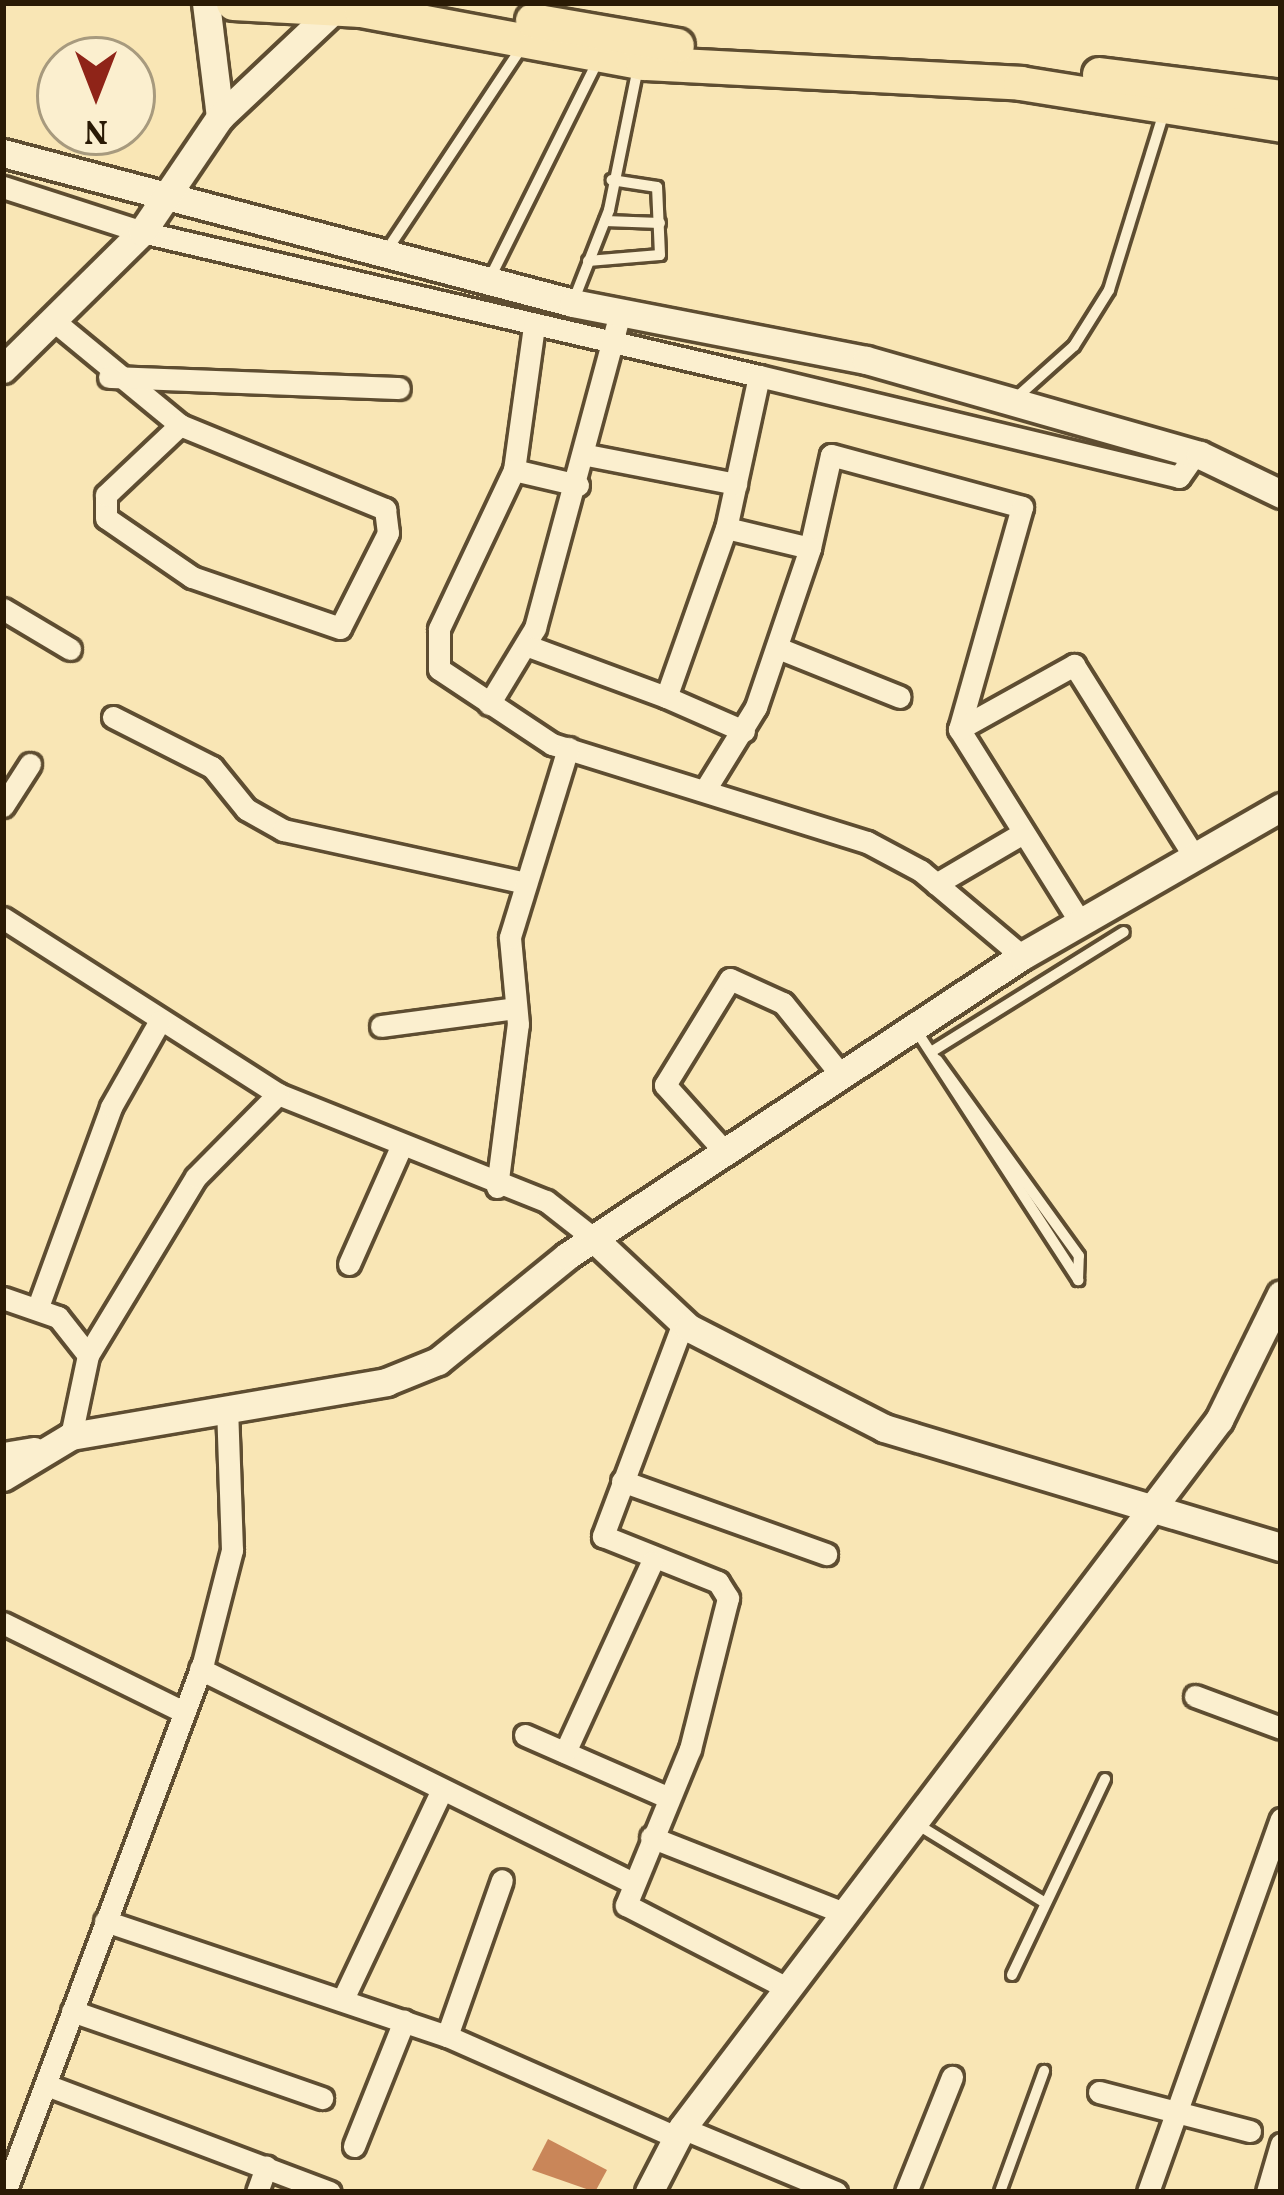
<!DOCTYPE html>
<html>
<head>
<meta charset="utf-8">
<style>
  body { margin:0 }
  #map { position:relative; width:1284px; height:2195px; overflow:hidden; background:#f9e6b5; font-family:Vollkorn,serif }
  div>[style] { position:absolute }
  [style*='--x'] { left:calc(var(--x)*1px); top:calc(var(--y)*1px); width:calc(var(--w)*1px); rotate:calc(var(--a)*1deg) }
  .building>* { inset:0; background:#c98659 }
  .roads { filter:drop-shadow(3px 0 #5e4d31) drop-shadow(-3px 0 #5e4d31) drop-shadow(0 3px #5e4d31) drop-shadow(0 -3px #5e4d31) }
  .service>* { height:10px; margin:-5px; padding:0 5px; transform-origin:5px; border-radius:5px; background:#fbefcf }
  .minor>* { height:21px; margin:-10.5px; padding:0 10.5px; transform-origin:10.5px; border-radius:10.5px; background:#fbefcf }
  .tertiary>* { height:27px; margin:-13.5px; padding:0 13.5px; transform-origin:13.5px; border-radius:13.5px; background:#fbefcf }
  .primary>* { height:33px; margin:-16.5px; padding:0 16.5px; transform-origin:16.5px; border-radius:16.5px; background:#f9e6b5 }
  span { translate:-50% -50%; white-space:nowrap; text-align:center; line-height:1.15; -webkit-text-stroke:10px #fbefcf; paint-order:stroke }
  .frame { position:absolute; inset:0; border:6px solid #2a1a05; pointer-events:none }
  .north { position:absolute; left:36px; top:36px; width:120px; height:120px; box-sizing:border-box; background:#fbefcf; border:3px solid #a79a7e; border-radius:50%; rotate:180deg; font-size:33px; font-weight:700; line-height:48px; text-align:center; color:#2a1a05 }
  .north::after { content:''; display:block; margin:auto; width:42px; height:54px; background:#8f2418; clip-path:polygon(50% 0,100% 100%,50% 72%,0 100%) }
</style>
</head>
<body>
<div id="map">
  <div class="building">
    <i style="clip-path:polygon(548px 2139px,607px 2170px,595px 2192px,532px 2170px)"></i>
  </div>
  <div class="roads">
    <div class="service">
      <i style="--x:605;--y:221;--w:55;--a:2.1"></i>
      <i style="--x:385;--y:253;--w:251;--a:-56.4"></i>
      <i style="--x:588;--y:261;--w:72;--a:-4.8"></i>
      <i style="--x:660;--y:255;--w:68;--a:-92.5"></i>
      <i style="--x:657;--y:187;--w:46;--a:-171.2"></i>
      <i style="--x:489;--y:280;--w:246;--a:-63.6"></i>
      <i style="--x:573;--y:302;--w:99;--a:-68.6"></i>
      <i style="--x:609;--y:210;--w:146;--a:-78.5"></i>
      <i style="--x:1017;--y:397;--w:76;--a:-41.8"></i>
      <i style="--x:1074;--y:346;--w:66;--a:-58"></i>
      <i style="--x:1109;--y:290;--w:186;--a:-72.8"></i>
      <i style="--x:914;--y:1027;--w:302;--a:57"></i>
      <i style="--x:1078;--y:1280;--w:24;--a:-88"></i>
      <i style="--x:1079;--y:1256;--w:242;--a:-125.9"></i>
      <i style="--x:931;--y:1052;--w:227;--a:-31.9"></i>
      <i style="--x:915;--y:1823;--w:151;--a:31.5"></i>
      <i style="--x:1012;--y:1975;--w:217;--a:-64.6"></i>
      <i style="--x:1000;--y:2192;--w:129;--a:-70"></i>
    </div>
    <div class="minor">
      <i style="--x:3;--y:187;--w:146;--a:17.9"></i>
      <i style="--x:142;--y:232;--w:634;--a:13.14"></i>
      <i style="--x:759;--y:376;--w:156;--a:102.2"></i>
      <i style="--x:726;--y:528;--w:179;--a:109.5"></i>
      <i style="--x:666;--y:697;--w:147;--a:-159.7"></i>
      <i style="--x:54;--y:321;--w:163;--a:39.5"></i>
      <i style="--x:180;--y:425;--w:222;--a:22.3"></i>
      <i style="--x:385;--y:509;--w:24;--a:83"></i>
      <i style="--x:388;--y:533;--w:106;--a:116.8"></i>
      <i style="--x:340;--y:628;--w:157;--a:-161"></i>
      <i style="--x:192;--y:577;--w:104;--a:-145.5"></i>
      <i style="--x:106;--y:518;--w:23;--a:-90"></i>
      <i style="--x:106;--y:495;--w:102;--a:-43.4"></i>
      <i style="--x:759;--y:376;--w:432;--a:13.5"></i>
      <i style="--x:1179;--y:477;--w:29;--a:-55"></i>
      <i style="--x:109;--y:377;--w:290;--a:2.2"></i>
      <i style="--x:587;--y:455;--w:152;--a:11"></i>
      <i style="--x:514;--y:470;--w:146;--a:-82.1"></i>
      <i style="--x:578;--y:485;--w:66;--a:-166.8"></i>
      <i style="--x:514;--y:470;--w:176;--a:115.3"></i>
      <i style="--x:439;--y:629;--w:40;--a:90"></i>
      <i style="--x:439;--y:669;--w:136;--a:33.6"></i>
      <i style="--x:552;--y:744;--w:330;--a:17.3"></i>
      <i style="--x:867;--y:842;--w:61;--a:28.2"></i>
      <i style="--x:921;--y:871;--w:132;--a:40.1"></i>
      <i style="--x:810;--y:548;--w:95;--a:-77.3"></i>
      <i style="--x:831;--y:455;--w:198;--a:15.2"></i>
      <i style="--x:1022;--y:507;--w:231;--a:105.8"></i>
      <i style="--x:959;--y:729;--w:228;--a:57.9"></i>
      <i style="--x:3;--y:609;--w:78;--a:30.8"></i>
      <i style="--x:778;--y:648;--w:131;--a:21.9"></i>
      <i style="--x:666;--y:697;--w:85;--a:23.6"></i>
      <i style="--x:489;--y:704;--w:89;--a:-58.8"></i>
      <i style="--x:535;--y:628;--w:326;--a:-74.9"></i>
      <i style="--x:113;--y:717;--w:111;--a:26.8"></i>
      <i style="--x:212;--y:767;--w:54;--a:51"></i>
      <i style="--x:246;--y:809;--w:43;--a:29.6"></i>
      <i style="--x:283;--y:830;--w:244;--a:12.3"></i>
      <i style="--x:959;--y:729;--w:132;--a:-29.1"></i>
      <i style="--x:1074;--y:665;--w:226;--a:57.9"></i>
      <i style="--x:708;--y:785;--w:92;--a:-58.4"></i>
      <i style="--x:756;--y:707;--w:168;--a:-71.2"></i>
      <i style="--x:810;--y:548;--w:86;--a:-166.6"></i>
      <i style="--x:3;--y:806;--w:50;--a:-57.3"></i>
      <i style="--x:936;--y:884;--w:101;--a:-30.4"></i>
      <i style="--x:3;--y:918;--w:326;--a:32.6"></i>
      <i style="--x:278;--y:1094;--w:289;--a:21.8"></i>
      <i style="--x:546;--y:1201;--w:60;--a:38.2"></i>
      <i style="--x:381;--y:1026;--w:136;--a:-7.6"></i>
      <i style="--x:725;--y:1152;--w:90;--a:-131.8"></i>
      <i style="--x:665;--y:1085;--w:124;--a:-58.5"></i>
      <i style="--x:730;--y:979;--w:58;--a:24.4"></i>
      <i style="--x:783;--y:1003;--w:92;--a:51.1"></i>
      <i style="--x:497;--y:1187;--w:164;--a:-82.7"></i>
      <i style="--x:518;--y:1024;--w:87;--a:-95.3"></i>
      <i style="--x:510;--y:937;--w:198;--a:-72.9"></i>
      <i style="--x:349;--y:1264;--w:124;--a:-66.1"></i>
      <i style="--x:3;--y:1298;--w:58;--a:19.1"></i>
      <i style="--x:58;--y:1317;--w:48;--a:51.7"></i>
      <i style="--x:39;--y:1304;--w:210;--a:-69.9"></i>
      <i style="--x:111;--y:1107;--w:98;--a:-60.5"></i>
      <i style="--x:683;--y:1323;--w:228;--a:110.6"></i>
      <i style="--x:603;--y:1536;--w:124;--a:21.8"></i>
      <i style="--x:718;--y:1582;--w:19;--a:58"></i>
      <i style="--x:728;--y:1598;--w:156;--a:104.1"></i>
      <i style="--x:690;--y:1749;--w:169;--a:112.3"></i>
      <i style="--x:626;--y:1905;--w:181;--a:27.3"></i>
      <i style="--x:71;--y:1436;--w:83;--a:-78.1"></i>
      <i style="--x:88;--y:1355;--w:208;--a:-58.8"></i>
      <i style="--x:196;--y:1177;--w:117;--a:-45.3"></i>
      <i style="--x:3;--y:1453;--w:32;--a:-9"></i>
      <i style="--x:622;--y:1481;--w:217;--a:19.7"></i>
      <i style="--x:3;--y:1623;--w:202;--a:26.2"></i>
      <i style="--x:200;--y:1669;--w:481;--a:26.3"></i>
      <i style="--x:1195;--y:1696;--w:92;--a:20.4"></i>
      <i style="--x:525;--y:1735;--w:157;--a:23.6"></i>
      <i style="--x:565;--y:1752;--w:209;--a:-65.4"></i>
      <i style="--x:651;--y:1837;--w:207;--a:21.5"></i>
      <i style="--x:105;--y:1921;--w:361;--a:18.6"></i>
      <i style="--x:447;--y:2036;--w:250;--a:23.8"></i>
      <i style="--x:343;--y:1999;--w:229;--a:-64.7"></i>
      <i style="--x:72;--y:2011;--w:265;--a:19.2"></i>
      <i style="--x:447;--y:2036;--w:165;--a:-70.6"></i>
      <i style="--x:49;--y:2086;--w:300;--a:20.7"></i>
      <i style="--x:1099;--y:2092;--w:156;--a:14.5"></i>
      <i style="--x:682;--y:2128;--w:167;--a:22.6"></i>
      <i style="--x:354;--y:2146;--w:135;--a:-68.2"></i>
      <i style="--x:5;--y:2192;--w:565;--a:-69.48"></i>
      <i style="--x:203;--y:1663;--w:117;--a:-75.6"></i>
      <i style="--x:232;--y:1550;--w:143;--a:-92"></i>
      <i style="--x:257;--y:2192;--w:27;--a:-70"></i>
      <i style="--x:906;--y:2192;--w:124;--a:-68.2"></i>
      <i style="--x:1148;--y:2192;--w:396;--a:-70.4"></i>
      <i style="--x:1267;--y:2192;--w:50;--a:-73.7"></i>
    </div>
    <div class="tertiary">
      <i style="--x:206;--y:3;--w:115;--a:83"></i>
      <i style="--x:3;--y:153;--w:589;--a:14.74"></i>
      <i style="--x:573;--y:303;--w:298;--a:11"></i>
      <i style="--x:866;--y:360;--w:347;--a:15.9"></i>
      <i style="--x:1200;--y:455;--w:90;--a:25.7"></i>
      <i style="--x:3;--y:369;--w:195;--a:-44.6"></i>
      <i style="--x:142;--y:232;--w:139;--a:-55.9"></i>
      <i style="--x:220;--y:117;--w:166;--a:-43.3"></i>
      <i style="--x:593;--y:1238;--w:132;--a:43.2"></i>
      <i style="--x:689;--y:1328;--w:219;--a:27.1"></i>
      <i style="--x:884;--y:1428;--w:414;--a:16.7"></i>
      <i style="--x:3;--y:1477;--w:79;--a:-31.1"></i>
      <i style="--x:71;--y:1436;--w:320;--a:-9.7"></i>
      <i style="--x:386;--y:1382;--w:56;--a:-22"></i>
      <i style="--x:438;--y:1361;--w:166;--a:-39.1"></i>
      <i style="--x:567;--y:1256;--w:545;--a:-33.4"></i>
      <i style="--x:1022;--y:956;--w:299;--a:-29.9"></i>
      <i style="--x:649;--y:2192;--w:72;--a:-62.7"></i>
      <i style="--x:682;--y:2128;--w:889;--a:-52.82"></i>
      <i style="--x:1219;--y:1420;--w:140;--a:-63.8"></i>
    </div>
    <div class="primary">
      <i style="--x:233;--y:3;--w:128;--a:3.1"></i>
      <i style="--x:361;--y:10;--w:287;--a:10.6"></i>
      <i style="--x:643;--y:63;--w:378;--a:3"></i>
      <i style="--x:1020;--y:83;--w:264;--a:9.1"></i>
      <i style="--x:532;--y:20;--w:147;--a:9.8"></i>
      <i style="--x:1099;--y:74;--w:183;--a:7.2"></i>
    </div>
  </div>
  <div class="frame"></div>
  <div class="north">N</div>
</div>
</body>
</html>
